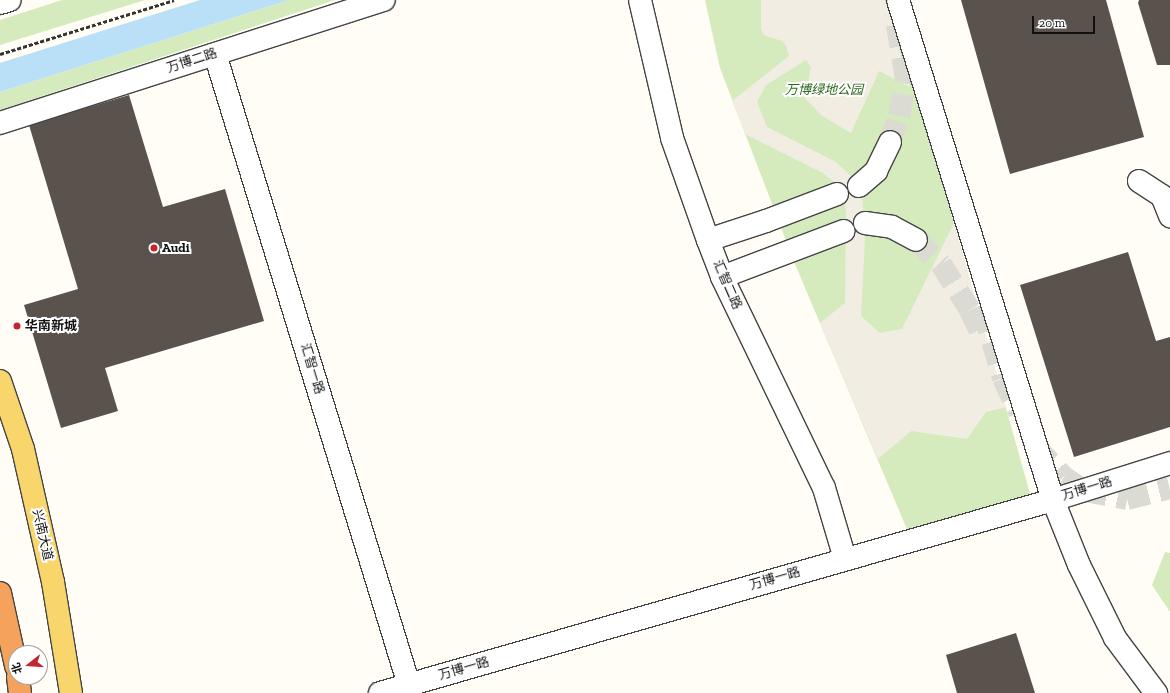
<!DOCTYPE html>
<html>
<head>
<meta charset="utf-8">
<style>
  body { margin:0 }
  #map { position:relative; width:1170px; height:693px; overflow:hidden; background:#fffdf5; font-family:"Zilla Slab","Noto Sans SC",serif }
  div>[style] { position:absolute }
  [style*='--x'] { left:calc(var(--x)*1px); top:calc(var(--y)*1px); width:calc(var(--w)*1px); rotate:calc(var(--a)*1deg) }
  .green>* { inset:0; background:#d5ebbd }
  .plaza>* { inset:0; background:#f1ede2 }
  .water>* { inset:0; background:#b9e0f7 }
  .building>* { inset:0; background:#5a524d }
  .minor-tunnel>* { height:22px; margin-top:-11px; transform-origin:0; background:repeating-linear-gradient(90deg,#dbdad3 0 22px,transparent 0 33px) }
  .path>* { height:2.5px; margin-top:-1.25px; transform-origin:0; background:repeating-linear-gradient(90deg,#333 0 4px,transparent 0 6px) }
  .roads { filter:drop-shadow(1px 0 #444) drop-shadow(-1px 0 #444) drop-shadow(0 1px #444) drop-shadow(0 -1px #444) }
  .minor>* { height:22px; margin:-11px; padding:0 11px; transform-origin:11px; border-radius:11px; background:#fff }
  .major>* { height:22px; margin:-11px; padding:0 11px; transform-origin:11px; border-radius:11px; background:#f9d66b }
  .highway>* { height:22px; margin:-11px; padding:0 11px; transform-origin:11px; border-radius:11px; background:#f5a25d }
  .dots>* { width:11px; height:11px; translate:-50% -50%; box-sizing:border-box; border:2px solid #fff; border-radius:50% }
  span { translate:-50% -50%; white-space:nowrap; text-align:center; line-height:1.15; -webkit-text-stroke:4px #fff; paint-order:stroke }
  .street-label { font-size:13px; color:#111 }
  .park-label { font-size:13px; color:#2f6b1f; font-style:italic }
  .poi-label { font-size:13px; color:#111; font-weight:700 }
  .left { translate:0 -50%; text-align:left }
  .north { position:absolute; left:8px; top:645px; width:40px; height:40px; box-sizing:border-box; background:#fff; border:1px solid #a0a0a0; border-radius:50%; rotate:253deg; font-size:11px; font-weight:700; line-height:16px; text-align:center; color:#111 }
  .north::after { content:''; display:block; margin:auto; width:14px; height:18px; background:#c4262e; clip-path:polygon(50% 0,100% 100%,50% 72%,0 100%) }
  .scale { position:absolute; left:1032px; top:16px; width:63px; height:18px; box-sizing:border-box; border:2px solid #111; border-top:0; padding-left:5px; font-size:12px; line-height:14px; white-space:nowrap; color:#111; -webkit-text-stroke:3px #fff; paint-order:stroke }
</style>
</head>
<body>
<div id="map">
  <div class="green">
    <i style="clip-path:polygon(62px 0,145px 0,0 45px,0 20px)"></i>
    <i style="clip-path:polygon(289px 0,335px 0,0 110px,0 92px)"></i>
    <i style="clip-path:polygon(705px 0,891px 0,1031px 497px,909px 534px,795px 264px,720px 68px)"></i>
    <i style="clip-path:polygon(1165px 552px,1170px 553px,1170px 612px,1152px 585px)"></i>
  </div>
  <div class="plaza">
    <i style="clip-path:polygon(761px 0,885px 0,910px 87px,879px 71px,851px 133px,822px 116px,805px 98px,811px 67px,806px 60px,766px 85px,757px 102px,767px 127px,836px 162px,853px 178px,862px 194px,865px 239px,861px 316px,880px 333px,902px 329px,954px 223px,1006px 407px,986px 412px,967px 439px,911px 431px,878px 459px,820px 323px,845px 303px,846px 212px,844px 200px,834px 182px,823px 173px,745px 134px,732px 101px,789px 56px,786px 46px,782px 41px,764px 35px,761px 29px)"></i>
  </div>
  <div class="water">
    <i style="clip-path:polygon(200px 0,289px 0,0 92px,0 63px)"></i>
  </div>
  <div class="building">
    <i style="clip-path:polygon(961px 0,1106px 0,1144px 137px,1010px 174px)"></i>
    <i style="clip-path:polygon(1139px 0,1170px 0,1170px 65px,1157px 65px,1138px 3px)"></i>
    <i style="clip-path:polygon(129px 95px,163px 207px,225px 189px,264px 321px,105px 368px,118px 411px,61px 428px,24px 305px,78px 289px,29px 125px)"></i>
    <i style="clip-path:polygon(1128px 252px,1156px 341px,1170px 337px,1170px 427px,1074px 457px,1020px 285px)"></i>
    <i style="clip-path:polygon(1016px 633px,1035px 693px,957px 693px,946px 655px)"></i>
  </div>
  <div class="minor-tunnel">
    <i style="--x:890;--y:142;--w:28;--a:-71"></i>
    <i style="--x:899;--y:116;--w:38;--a:-79"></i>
    <i style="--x:906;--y:79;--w:66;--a:-99.6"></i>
    <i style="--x:916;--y:240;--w:35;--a:44"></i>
    <i style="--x:941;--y:264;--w:54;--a:57.8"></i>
    <i style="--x:970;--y:310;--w:26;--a:65"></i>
    <i style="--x:983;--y:310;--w:71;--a:73.6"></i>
    <i style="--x:1003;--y:378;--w:38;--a:65"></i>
    <i style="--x:1035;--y:446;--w:42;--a:46.9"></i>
    <i style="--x:1064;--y:477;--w:25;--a:34"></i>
    <i style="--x:1085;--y:491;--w:43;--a:10.8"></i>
    <i style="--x:1127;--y:499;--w:44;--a:-14.3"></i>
  </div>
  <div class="path">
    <i style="--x:0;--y:54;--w:182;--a:-17.2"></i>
  </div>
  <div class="roads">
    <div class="minor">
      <i style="--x:640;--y:0;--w:142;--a:76.9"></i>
      <i style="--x:672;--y:138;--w:108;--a:70.6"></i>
      <i style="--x:708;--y:240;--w:40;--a:69"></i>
      <i style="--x:722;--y:277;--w:234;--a:64.2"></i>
      <i style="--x:824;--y:488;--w:74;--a:73.5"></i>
      <i style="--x:898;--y:0;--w:523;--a:72.78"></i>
      <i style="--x:1053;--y:500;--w:70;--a:68.2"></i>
      <i style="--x:1079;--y:565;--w:81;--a:63.7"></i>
      <i style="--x:1115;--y:638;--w:69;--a:53.3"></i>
      <i style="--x:0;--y:3;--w:10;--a:-17"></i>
      <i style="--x:215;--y:54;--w:660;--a:72.91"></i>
      <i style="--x:0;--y:123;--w:403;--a:-17.8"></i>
      <i style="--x:1139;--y:181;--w:27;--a:33"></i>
      <i style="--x:1162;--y:196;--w:22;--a:68"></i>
      <i style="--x:859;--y:186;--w:23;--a:-41"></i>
      <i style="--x:876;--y:171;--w:32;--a:-64"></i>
      <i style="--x:865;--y:223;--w:27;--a:8"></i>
      <i style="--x:892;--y:227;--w:27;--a:28"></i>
      <i style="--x:708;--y:240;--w:61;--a:-18.1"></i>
      <i style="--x:766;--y:221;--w:76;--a:-20.8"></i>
      <i style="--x:722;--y:277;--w:130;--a:-20.7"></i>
      <i style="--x:380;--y:693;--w:700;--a:-16"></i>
      <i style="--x:1053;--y:500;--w:123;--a:-17.5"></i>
    </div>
    <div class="major">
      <i style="--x:0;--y:381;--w:72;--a:71.3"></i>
      <i style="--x:23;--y:449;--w:136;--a:77.3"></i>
      <i style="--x:53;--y:582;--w:112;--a:80.8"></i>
    </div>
    <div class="highway">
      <i style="--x:0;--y:593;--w:75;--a:77.6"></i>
      <i style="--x:18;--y:677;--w:16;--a:83"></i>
    </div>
  </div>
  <div class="dots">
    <i style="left:154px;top:248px;background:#c4262e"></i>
    <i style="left:17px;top:326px;background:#c4262e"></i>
  </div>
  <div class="street-label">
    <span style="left:192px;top:61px;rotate:-18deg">万博二路</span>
    <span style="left:727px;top:285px;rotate:66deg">汇智二路</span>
    <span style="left:312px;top:369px;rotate:73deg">汇智一路</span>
    <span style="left:1087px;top:489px;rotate:-17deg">万博一路</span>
    <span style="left:42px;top:535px;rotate:77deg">兴南大道</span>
    <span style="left:775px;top:579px;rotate:-16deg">万博一路</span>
    <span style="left:464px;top:669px;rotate:-16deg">万博一路</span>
  </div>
  <div class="park-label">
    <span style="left:824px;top:90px">万博绿地公园</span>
  </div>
  <div class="poi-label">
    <span class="left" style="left:162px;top:248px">Audi</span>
    <span class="left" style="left:25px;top:326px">华南新城</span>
  </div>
  <div class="north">北</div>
  <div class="scale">20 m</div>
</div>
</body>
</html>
